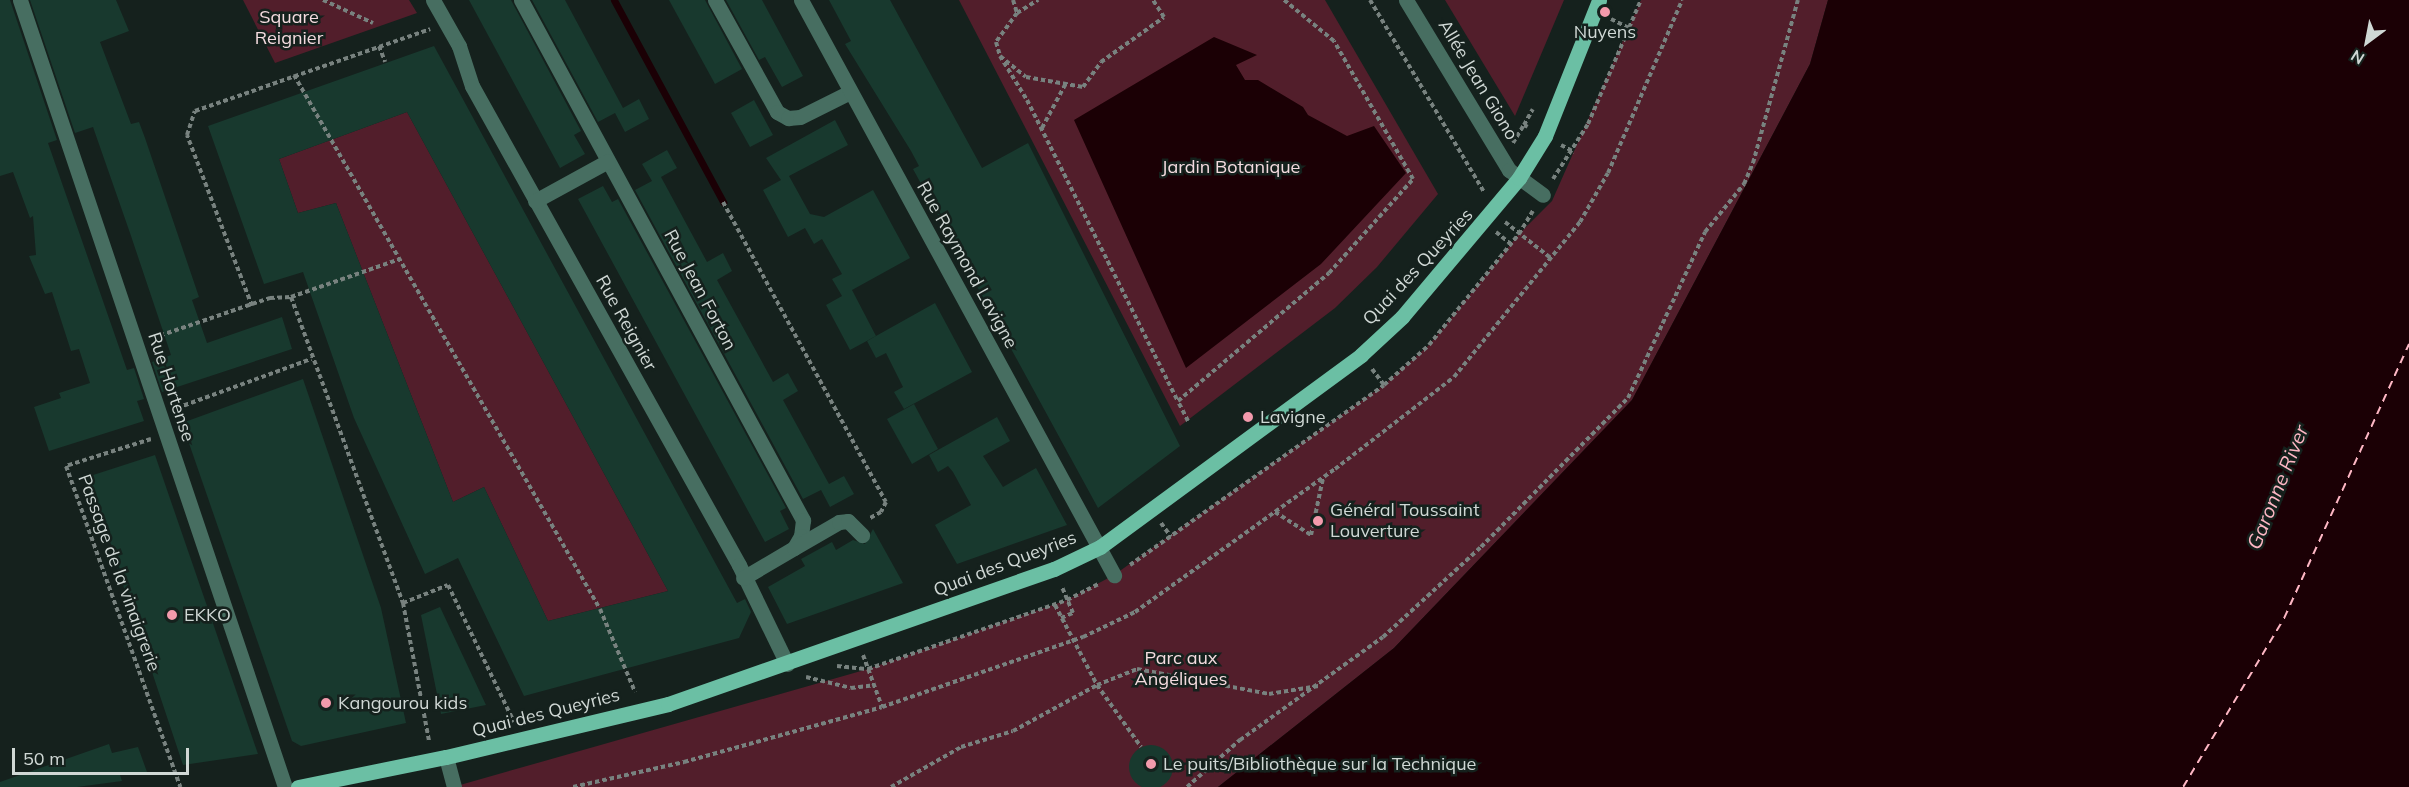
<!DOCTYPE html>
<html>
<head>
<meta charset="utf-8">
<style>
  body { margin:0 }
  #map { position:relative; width:2409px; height:787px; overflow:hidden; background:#15211d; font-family:Mulish,sans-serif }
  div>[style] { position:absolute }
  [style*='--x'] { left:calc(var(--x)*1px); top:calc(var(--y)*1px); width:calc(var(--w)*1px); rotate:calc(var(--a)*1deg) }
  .green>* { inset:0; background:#521e2b }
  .water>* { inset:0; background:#1b0005 }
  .stream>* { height:7px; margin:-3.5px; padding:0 3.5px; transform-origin:3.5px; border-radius:3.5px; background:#1b0005 }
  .ferry>* { height:1.5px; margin-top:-0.75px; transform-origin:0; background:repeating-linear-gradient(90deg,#feb7c4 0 8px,transparent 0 14px) }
  .building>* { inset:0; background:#18392e }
  .round { border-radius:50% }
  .path>* { height:4px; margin-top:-2px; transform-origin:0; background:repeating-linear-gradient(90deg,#78827f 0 4.5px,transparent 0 7.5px) }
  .minor>* { height:15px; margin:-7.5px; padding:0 7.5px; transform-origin:7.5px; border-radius:7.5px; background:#476e61 }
  .major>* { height:15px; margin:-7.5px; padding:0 7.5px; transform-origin:7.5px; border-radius:7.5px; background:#6bbfa4 }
  .dots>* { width:16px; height:16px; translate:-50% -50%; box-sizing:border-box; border:3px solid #15211d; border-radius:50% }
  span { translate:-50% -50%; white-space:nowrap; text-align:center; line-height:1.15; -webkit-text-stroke:5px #15211d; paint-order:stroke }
  .park-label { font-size:18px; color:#f4dbdf }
  .poi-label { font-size:18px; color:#d0d8d5 }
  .left { translate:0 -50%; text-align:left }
  .street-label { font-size:18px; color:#d0d8d5 }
  .water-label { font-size:20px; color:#feb7c4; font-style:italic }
  .north { position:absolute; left:2337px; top:12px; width:60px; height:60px; -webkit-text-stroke:4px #15211d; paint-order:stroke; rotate:212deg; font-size:16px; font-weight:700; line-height:24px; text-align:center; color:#d0d8d5 }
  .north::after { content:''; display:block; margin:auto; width:21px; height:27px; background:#d0d8d5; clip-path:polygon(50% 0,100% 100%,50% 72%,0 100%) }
  .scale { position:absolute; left:12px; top:748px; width:177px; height:27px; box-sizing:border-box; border:3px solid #d0d8d5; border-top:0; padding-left:8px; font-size:18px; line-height:21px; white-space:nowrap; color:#d0d8d5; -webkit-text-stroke:4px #15211d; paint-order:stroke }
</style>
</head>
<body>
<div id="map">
  <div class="green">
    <i style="clip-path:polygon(243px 0,409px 0,417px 13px,275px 63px)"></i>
    <i style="clip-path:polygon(959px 0,1325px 0,1438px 194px,1377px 267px,1335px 308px,1180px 426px)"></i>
    <i style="clip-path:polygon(1445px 0,1564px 0,1515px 116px)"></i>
    <i style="clip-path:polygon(1641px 0,1828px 0,1810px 64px,1632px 400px,1394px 648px,1218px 787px,453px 787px,868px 669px,1067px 600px,1114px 575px,1384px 385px,1429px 345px,1519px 234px,1552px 201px)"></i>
    <i style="clip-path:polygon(407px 112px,668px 591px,548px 621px,484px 487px,453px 502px,336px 203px,298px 213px,279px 159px)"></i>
  </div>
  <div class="water">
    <i style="clip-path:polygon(1828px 0,2409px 0,2409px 787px,1218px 787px,1394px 648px,1632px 400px,1810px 64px)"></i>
    <i style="clip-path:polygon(1214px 37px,1257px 55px,1236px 65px,1245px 80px,1258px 80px,1303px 107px,1308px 115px,1347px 136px,1374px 126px,1406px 173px,1321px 264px,1186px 368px,1074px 120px)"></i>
  </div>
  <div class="stream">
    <i style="--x:614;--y:0;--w:230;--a:61.6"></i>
  </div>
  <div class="ferry">
    <i style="--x:2183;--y:787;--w:197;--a:-59.1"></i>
    <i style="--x:2284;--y:618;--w:301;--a:-65.5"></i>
  </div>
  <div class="building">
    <i style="clip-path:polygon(0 0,10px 0,57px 140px,48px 143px,127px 370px,134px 368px,144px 399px,137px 401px,144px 421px,49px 451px,34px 407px,61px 398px,59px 393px,90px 383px,79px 349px,71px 351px,52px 292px,45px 294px,29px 256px,36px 255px,33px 216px,30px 218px,13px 172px,0 176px)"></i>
    <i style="clip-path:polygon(30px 0,116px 0,129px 31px,100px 42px,131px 124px,139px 122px,145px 138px,199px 297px,192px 300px,207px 343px,282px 317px,292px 349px,162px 392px,152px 362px,171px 355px,130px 233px,93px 127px,75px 133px)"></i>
    <i style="clip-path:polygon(469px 0,511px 0,581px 131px,574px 135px,585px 154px,560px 168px)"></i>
    <i style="clip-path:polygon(532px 0,565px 0,623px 108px,639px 99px,649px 119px,625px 132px,615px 113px,598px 122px)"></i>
    <i style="clip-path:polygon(669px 0,705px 0,742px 69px,715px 84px)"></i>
    <i style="clip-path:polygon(726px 0,762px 0,803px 76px,782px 87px,765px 57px,759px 60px)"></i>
    <i style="clip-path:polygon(829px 0,890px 0,982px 168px,1028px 143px,1180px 446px,1098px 508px,913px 169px,919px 166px,911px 151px,845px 44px,851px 41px)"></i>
    <i style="clip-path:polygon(evenodd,434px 46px,737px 603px,745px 599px,751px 612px,739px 638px,524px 696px,458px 558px,425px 574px,354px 418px,303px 272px,264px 284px,208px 126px,434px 46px,407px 112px,668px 591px,548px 621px,484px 487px,453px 502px,336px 203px,298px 213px,279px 159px,407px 112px)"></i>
    <i style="clip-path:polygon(754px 100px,773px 135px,750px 147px,731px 113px)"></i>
    <i style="clip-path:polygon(835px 120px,848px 145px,789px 176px,810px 214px,824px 217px,873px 190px,910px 258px,852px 290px,876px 336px,850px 350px,826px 305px,842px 296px,832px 279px,842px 274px,822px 239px,814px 244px,805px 228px,788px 237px,763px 190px,781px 180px,766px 158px)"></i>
    <i style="clip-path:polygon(667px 150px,677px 168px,661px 177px,707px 262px,723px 253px,732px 271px,717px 280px,773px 382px,788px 373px,798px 391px,783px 400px,829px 484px,844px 476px,854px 494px,830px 507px,821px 490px,803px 499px,635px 190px,652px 181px,642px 164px)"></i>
    <i style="clip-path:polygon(603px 186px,612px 202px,618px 199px,786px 508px,780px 511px,789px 529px,765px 542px,578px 199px)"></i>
    <i style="clip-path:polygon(935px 303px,972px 372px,904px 409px,894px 392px,903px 387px,886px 353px,876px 358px,867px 341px)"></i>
    <i style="clip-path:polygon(303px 379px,381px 608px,406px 723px,301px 746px,292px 741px,182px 423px)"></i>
    <i style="clip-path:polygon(914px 404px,938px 449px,912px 464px,887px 419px)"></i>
    <i style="clip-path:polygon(997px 417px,1010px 441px,983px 456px,1003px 487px,1036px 468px,1067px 525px,957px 564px,935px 525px,971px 505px,953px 472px,948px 466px,938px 472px,929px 455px)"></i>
    <i style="clip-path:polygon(155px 455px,258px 754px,183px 765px,87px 477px)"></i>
    <i style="clip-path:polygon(873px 529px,903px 583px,787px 624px,768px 587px,805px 566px,801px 559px,832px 542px,836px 550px,853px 540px,865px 544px)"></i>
    <i style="clip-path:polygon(440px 607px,486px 705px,441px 714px,421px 615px)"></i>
    <i style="clip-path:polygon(109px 744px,112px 753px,138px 747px,147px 772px,120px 775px,122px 781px,77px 787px,0 787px,0 782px)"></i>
    <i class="round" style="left:1129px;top:745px;width:44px;height:44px"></i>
  </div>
  <div class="path">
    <i style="--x:323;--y:0;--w:55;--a:24.7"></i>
    <i style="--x:1013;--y:0;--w:14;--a:73"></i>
    <i style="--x:1017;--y:13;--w:25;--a:-32"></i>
    <i style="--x:1370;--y:0;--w:223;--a:59.3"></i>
    <i style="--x:1017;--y:13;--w:36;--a:126"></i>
    <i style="--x:996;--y:42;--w:15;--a:74"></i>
    <i style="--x:1000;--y:56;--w:33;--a:39"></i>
    <i style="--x:1026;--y:77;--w:58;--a:10"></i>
    <i style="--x:1083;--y:87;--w:31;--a:-54"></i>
    <i style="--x:1101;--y:62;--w:77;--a:-35.5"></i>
    <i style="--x:1164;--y:17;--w:20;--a:-123"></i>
    <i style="--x:1611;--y:19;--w:20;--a:27"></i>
    <i style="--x:379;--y:46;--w:17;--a:69"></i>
    <i style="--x:1000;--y:56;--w:52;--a:58.5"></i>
    <i style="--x:1027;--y:100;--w:337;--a:63.4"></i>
    <i style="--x:294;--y:75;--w:615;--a:60.19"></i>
    <i style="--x:600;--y:609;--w:90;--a:67.1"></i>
    <i style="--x:1524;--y:125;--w:18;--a:-61"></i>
    <i style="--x:1042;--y:128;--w:49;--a:-61.9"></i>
    <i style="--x:1513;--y:143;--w:21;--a:-59"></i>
    <i style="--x:1524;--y:125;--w:4;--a:27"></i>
    <i style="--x:1561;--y:145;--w:15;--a:28"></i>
    <i style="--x:1553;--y:179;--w:65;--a:-57.5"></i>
    <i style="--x:1588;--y:124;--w:135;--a:-66.9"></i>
    <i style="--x:723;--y:202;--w:341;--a:61.5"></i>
    <i style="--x:886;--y:502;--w:11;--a:117"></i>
    <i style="--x:881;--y:512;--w:13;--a:151"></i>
    <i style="--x:1505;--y:222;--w:60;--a:38.2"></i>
    <i style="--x:1496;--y:232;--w:19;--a:39"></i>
    <i style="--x:291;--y:297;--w:115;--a:-19.2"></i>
    <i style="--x:252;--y:306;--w:183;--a:-110.8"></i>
    <i style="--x:187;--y:135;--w:25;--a:-72"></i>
    <i style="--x:195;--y:111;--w:249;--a:-19.2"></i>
    <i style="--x:153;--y:338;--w:124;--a:-18.9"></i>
    <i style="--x:270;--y:298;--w:21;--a:-3"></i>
    <i style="--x:291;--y:297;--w:326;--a:69.9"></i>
    <i style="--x:403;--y:603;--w:140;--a:79.3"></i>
    <i style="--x:1372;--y:369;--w:20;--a:53"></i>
    <i style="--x:177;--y:408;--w:143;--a:-20.1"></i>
    <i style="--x:1188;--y:421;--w:22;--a:-117"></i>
    <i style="--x:1178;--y:401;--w:198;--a:-40.3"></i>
    <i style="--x:1329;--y:273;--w:126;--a:-48.2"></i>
    <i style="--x:1413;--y:179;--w:159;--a:-119.8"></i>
    <i style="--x:1334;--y:41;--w:65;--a:-140.6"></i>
    <i style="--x:151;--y:439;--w:89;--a:162.4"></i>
    <i style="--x:66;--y:466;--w:341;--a:70.4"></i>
    <i style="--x:1275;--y:512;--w:43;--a:32.6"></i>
    <i style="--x:1311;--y:535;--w:58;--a:-78.1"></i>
    <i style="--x:1161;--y:523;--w:17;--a:54"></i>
    <i style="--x:1055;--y:545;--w:20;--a:-30"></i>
    <i style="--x:1130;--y:565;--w:311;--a:-35.3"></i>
    <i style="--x:1384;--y:385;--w:60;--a:-41.6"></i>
    <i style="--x:1429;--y:345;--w:143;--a:-51"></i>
    <i style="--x:1519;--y:234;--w:27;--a:-59"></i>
    <i style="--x:403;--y:603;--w:48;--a:-21.8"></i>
    <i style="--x:448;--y:585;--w:152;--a:64.3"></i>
    <i style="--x:1055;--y:605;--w:90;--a:62.3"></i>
    <i style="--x:1097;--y:685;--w:76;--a:54.6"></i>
    <i style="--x:1061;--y:618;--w:13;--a:-23"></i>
    <i style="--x:1073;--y:613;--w:28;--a:-113"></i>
    <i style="--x:863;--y:655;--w:55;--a:69.9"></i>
    <i style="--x:837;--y:666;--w:31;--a:6"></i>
    <i style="--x:868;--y:669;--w:211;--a:-19.1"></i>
    <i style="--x:1067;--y:600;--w:35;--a:-27"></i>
    <i style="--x:806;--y:677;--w:46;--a:13.7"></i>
    <i style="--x:851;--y:688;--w:23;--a:-7"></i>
    <i style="--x:573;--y:787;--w:114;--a:-12.7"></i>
    <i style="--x:684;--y:762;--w:205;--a:-15.5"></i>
    <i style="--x:882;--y:707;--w:213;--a:-19.2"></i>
    <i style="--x:1083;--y:637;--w:58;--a:-25.7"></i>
    <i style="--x:1135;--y:612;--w:246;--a:-35.6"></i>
    <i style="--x:1335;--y:469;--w:150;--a:-37.7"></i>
    <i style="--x:1454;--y:377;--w:200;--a:-50.9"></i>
    <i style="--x:1580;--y:222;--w:56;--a:-60.3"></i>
    <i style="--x:1608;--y:173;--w:188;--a:-66.8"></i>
    <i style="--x:891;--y:787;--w:81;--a:-29.7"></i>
    <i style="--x:961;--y:747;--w:54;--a:-17.1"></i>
    <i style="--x:1013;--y:731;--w:96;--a:-28.7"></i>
    <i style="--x:1097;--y:685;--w:43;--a:-21.8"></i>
    <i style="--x:1137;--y:669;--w:134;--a:10.7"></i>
    <i style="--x:1269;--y:694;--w:50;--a:-9.3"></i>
    <i style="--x:1187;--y:787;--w:71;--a:-41.6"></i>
    <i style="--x:1240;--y:740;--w:176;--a:-35.8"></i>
    <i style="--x:1383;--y:637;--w:133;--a:-42.6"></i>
    <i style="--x:1481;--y:547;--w:209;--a:-45.4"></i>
    <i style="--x:1628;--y:398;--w:183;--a:-65.1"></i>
    <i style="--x:1705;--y:232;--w:62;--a:-50.9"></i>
    <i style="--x:1744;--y:184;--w:23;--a:-67"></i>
    <i style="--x:1753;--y:163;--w:169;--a:-74.6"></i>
  </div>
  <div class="minor">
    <i style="--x:20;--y:0;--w:830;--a:71.39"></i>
    <i style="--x:433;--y:0;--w:53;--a:60.5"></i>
    <i style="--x:459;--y:46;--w:42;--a:72"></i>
    <i style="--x:472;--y:86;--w:548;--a:60.86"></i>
    <i style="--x:739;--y:565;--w:110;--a:64.1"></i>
    <i style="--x:521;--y:0;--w:592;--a:61.53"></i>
    <i style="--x:803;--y:520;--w:16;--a:97"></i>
    <i style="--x:801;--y:536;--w:14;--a:120"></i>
    <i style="--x:794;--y:548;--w:59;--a:149.5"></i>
    <i style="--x:715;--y:0;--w:128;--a:61"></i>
    <i style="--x:777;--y:112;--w:13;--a:29"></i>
    <i style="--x:788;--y:118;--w:12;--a:-5"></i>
    <i style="--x:800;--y:117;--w:56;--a:-26.6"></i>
    <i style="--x:801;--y:0;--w:655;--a:61.44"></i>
    <i style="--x:1406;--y:0;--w:199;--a:58.8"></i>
    <i style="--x:1509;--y:170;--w:42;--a:36.3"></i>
    <i style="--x:535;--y:201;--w:83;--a:-28.7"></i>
    <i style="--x:794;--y:548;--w:52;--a:-30"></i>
    <i style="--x:839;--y:522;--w:9;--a:-6"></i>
    <i style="--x:848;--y:521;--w:20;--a:45"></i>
    <i style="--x:446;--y:757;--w:31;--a:75"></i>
  </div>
  <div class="major">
    <i style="--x:298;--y:787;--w:151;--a:-11.5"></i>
    <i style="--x:446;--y:757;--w:228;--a:-13.4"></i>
    <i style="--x:668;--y:704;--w:409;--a:-19.3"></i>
    <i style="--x:1054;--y:569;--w:51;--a:-25.6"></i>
    <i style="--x:1100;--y:547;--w:324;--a:-36.3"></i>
    <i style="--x:1361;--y:355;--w:56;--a:-42.8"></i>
    <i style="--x:1402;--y:317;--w:182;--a:-49.9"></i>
    <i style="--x:1519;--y:178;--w:49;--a:-58.2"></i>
    <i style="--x:1545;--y:136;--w:146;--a:-68.3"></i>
  </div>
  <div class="dots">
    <i style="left:1605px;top:12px;background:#f39aac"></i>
    <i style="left:1248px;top:417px;background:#f39aac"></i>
    <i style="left:1318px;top:521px;background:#f39aac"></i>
    <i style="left:172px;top:615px;background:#f39aac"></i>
    <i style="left:326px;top:703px;background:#f39aac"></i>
    <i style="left:1151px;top:764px;background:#f39aac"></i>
  </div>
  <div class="park-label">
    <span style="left:289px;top:28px">Square<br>Reignier</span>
    <span style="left:1231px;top:167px">Jardin Botanique</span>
    <span style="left:1181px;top:669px">Parc aux<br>Angéliques</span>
  </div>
  <div class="poi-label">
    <span style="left:1605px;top:32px">Nuyens</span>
    <span class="left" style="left:1260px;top:417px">Lavigne</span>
    <span class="left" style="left:1330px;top:521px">Général Toussaint<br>Louverture</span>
    <span class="left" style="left:184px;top:615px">EKKO</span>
    <span class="left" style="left:338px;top:703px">Kangourou kids</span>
    <span class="left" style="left:1163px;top:764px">Le puits/Bibliothèque sur la Technique</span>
  </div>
  <div class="street-label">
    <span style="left:1478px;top:80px;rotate:59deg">Allée Jean Giono</span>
    <span style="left:967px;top:265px;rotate:61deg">Rue Raymond Lavigne</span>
    <span style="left:1418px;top:267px;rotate:-47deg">Quai des Queyries</span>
    <span style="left:700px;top:290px;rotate:62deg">Rue Jean Forton</span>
    <span style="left:626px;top:323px;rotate:61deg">Rue Reignier</span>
    <span style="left:171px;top:387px;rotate:72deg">Rue Hortense</span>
    <span style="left:1005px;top:564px;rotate:-21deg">Quai des Queyries</span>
    <span style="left:119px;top:573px;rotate:70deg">Passage de la vinaigrerie</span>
    <span style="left:546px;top:713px;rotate:-14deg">Quai des Queyries</span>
  </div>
  <div class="water-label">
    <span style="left:2277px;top:487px;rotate:-68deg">Garonne River</span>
  </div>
  <div class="north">N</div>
  <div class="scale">50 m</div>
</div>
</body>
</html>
